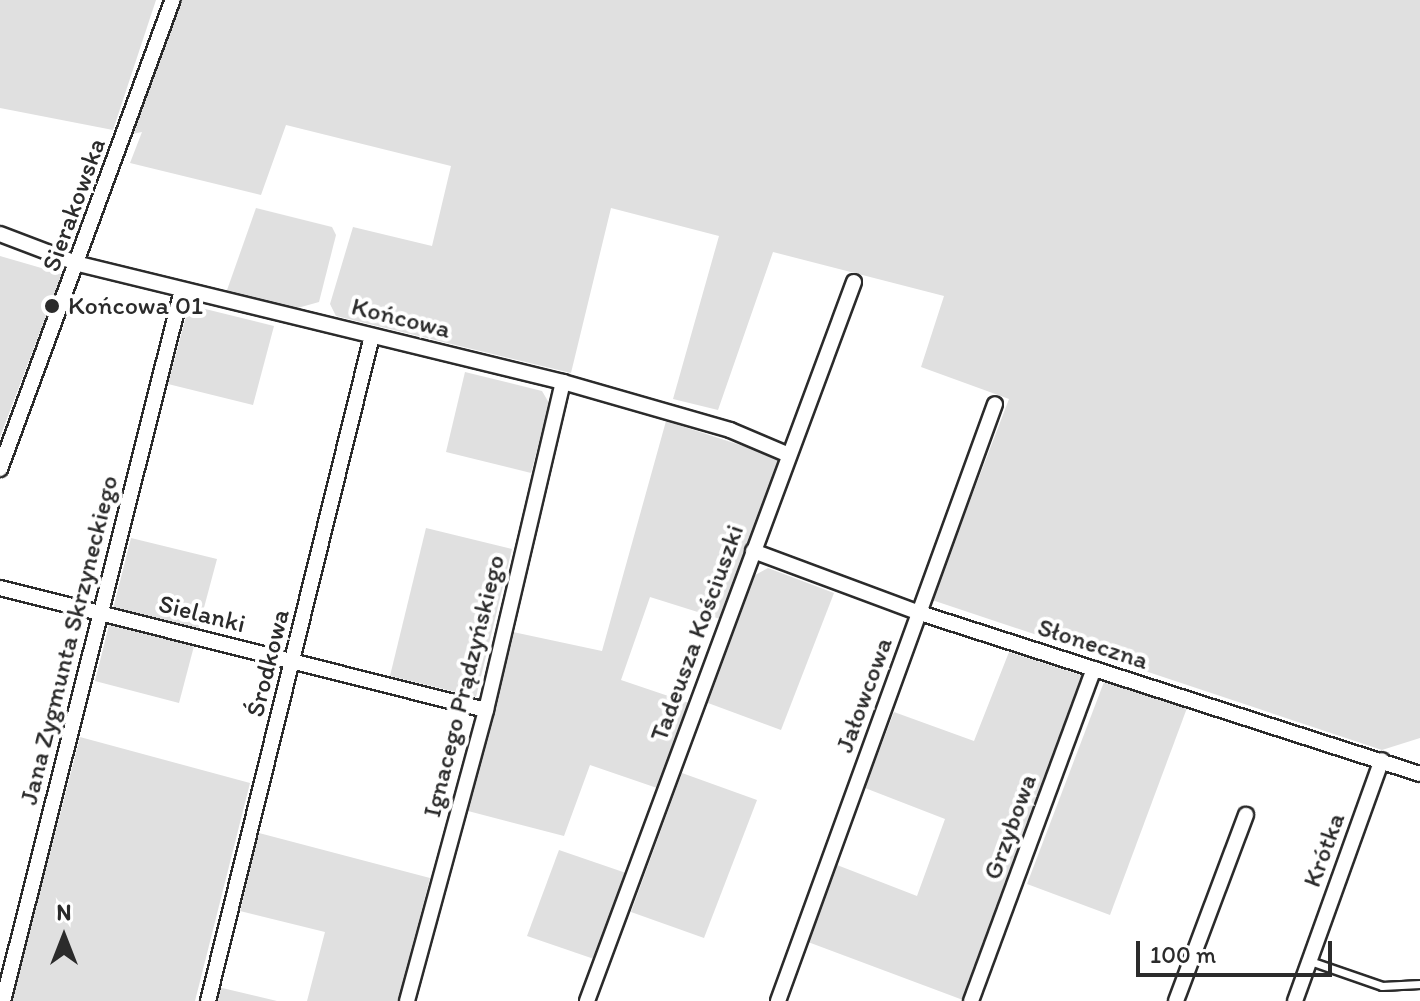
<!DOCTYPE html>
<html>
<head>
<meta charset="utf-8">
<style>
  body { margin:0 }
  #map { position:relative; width:1420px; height:1001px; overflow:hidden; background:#fff; font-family:Itim,sans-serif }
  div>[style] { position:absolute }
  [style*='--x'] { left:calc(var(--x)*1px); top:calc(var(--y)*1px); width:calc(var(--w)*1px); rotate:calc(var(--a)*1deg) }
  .green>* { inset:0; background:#e0e0e0 }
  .roads { filter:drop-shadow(2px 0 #2b2b2b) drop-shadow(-2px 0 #2b2b2b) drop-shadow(0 2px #2b2b2b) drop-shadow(0 -2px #2b2b2b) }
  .lane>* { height:7px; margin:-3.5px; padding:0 3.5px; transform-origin:3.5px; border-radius:3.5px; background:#fff }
  .street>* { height:14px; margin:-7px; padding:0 7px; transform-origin:7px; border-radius:7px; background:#fff }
  .dots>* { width:22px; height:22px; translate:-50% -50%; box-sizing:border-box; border:4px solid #fff; border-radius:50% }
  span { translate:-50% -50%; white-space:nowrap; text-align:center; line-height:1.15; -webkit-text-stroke:8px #fff; paint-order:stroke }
  .street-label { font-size:26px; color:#2b2b2b }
  .poi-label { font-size:26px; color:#2b2b2b }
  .left { translate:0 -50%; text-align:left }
  .north { position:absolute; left:24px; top:897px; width:80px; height:80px; -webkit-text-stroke:6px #fff; paint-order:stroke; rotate:0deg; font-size:22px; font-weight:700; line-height:32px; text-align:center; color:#2b2b2b }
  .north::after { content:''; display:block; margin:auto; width:28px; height:36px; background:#2b2b2b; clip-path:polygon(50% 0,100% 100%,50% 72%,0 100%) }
  .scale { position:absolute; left:1136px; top:941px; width:196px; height:36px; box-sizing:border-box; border:4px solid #2b2b2b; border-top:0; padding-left:10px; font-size:24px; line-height:28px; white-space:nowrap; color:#2b2b2b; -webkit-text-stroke:6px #fff; paint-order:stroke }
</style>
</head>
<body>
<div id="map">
  <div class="green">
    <i style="clip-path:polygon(0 0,156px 0,113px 130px,0 108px)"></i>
    <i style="clip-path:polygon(182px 0,1420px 0,1420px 738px,1382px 750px,932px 600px,1009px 399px,921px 367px,944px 296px,773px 252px,718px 410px,673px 399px,719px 236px,611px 208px,571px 373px,336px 316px,330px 304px,353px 227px,432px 246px,451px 166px,286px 125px,261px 195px,130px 163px,142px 132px,132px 134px)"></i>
    <i style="clip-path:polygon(256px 208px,332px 227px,336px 235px,319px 302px,294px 309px,226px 293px)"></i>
    <i style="clip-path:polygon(0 256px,62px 274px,0 437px)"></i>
    <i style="clip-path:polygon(189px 305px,274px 326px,253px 405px,168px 384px)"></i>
    <i style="clip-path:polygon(465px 372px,542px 391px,549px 403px,531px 473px,446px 452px)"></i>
    <i style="clip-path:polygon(666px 421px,780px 458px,720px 619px,650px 597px,621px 680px,689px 703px,657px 788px,590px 765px,564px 836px,468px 811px,513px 632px,602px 651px)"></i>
    <i style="clip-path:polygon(426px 528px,512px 549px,476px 697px,390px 676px)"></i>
    <i style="clip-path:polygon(131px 538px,217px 559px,198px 630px,113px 609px)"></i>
    <i style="clip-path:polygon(768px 568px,834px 593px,781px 730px,708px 703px,755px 575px)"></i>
    <i style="clip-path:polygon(109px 625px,194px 646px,179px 703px,95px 681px)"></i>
    <i style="clip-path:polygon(1009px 652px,1084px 676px,963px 1000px,808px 942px,837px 865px,917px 896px,945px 819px,865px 788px,894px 712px,974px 741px)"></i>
    <i style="clip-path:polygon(1104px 682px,1187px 708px,1110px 915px,1027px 884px)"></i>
    <i style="clip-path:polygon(80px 737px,250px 783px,195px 1001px,12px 1001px)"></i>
    <i style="clip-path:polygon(682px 773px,757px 800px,704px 938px,631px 912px)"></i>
    <i style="clip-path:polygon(259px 833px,430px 878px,398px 1001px,307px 1001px,325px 932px,240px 911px)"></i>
    <i style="clip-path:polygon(559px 850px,626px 873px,594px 959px,527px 936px)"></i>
    <i style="clip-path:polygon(218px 987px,277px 1001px,215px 1001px)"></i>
  </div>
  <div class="roads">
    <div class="lane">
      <i style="--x:1310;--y:961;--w:76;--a:19.1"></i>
      <i style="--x:1382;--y:986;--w:38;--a:-3"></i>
    </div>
    <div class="street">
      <i style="--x:0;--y:234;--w:85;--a:20.8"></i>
      <i style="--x:79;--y:264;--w:498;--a:13.7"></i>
      <i style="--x:563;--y:382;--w:174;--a:16"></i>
      <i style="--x:730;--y:430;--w:64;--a:23"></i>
      <i style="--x:0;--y:469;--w:500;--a:-69.8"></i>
      <i style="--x:753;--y:551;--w:178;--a:20.4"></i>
      <i style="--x:920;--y:613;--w:525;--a:17.85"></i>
      <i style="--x:0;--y:588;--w:501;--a:14.09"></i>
      <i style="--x:3;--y:1001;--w:733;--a:-75.87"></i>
      <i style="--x:208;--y:1001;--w:685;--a:-76.15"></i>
      <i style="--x:407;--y:1001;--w:302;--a:-74.8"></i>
      <i style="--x:486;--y:710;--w:337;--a:-76.8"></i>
      <i style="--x:587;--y:1001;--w:767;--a:-69.63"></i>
      <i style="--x:778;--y:1001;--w:635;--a:-70.02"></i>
      <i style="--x:971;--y:1001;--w:354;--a:-69.7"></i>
      <i style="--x:1176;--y:1001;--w:199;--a:-69.4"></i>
      <i style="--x:1295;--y:1001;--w:256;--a:-70.2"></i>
    </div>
  </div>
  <div class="dots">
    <i style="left:52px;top:306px;background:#2b2b2b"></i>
  </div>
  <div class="street-label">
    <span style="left:74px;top:205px;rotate:-70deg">Sierakowska</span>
    <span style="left:401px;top:318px;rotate:14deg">Końcowa</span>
    <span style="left:202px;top:614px;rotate:14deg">Sielanki</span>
    <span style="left:697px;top:633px;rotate:-70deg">Tadeusza Kościuszki</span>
    <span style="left:69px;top:640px;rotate:-76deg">Jana Zygmunta Skrzyneckiego</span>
    <span style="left:1093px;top:644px;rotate:18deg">Słoneczna</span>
    <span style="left:268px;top:663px;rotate:-76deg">Środkowa</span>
    <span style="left:464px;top:686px;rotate:-76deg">Ignacego Prądzyńskiego</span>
    <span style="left:864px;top:695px;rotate:-70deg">Jałowcowa</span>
    <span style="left:1010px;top:827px;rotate:-70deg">Grzybowa</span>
    <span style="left:1324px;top:850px;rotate:-70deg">Krótka</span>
  </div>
  <div class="poi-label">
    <span class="left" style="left:68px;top:306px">Końcowa 01</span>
  </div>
  <div class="north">N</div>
  <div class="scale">100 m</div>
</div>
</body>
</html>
